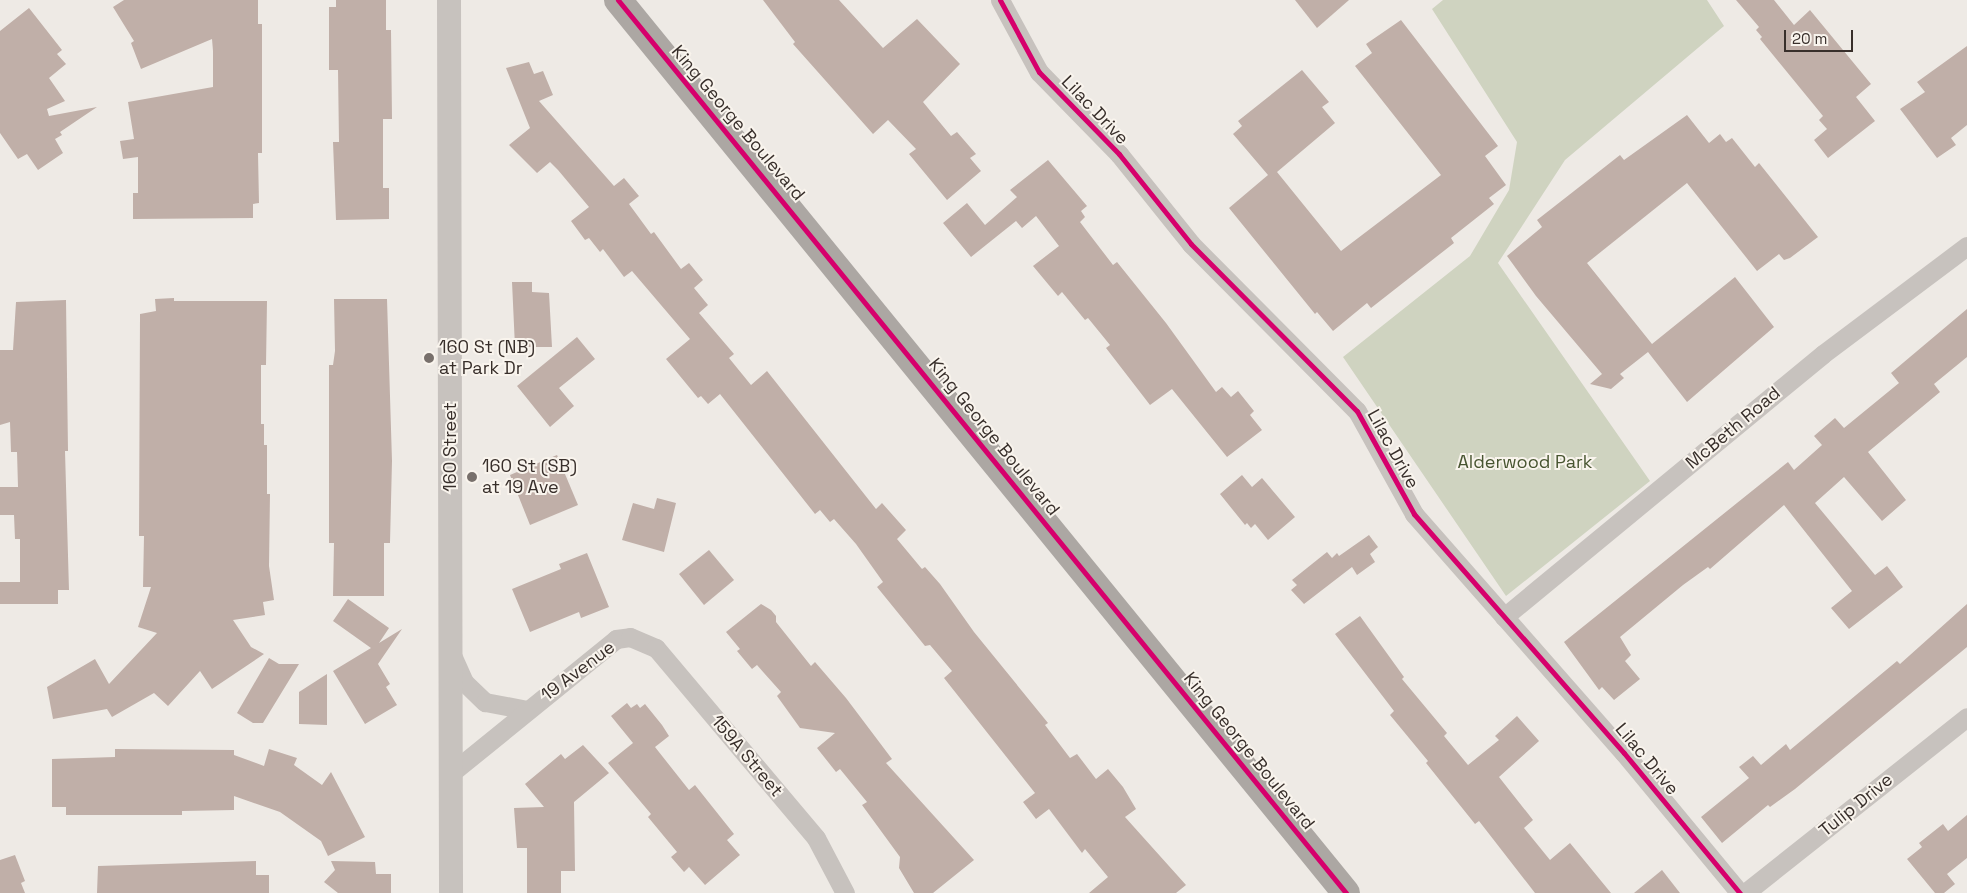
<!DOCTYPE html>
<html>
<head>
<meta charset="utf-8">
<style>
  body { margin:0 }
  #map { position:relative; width:1967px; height:893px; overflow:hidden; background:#eeeae5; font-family:"Space Grotesk",sans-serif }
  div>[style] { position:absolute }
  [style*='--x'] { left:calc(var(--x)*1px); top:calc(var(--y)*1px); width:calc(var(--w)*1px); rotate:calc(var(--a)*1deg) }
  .green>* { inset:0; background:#cfd3c0 }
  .building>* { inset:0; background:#c0afa8 }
  .minor>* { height:19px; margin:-9.5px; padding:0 9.5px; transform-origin:9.5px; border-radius:9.5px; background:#c7c2be }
  .tertiary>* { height:24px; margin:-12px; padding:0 12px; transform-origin:12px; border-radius:12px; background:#c7c2be }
  .primary>* { height:28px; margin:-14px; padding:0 14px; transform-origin:14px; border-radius:14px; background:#aca7a3 }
  .cycleway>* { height:5px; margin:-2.5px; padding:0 2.5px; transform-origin:2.5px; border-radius:2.5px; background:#d6006c }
  .dots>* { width:14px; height:14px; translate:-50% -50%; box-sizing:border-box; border:2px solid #f9f4ed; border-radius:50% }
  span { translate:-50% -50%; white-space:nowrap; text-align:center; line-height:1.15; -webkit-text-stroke:4px #f9f4ed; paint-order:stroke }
  .street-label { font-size:18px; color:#382f2b }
  .poi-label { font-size:18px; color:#382f2b }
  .left { translate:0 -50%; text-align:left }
  .park-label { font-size:18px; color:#485531 }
  .scale { position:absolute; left:1784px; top:30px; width:69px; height:22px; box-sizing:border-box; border:2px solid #382f2b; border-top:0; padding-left:6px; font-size:15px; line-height:18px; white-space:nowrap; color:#382f2b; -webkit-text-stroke:4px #f9f4ed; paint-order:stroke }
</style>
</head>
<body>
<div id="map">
  <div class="green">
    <i style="clip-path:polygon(1443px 0,1707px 0,1724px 26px,1565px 160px,1498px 263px,1650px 481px,1506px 596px,1343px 357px,1470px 256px,1509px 190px,1517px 142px,1432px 9px)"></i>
  </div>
  <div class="building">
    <i style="clip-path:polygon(124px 0,258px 0,258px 24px,262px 24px,262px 153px,258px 153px,259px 203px,253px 204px,253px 218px,133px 219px,133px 193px,138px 193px,138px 157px,123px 159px,120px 141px,134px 139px,128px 102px,213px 87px,213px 51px,212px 39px,141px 69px,131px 43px,134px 41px,113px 7px)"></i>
    <i style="clip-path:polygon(336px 0,386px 0,386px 30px,391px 30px,392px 119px,383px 119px,383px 188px,389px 188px,389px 219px,336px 220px,333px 142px,339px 142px,338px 70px,329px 70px,329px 7px,336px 7px)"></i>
    <i style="clip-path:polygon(763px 0,839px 0,883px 48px,917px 19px,960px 64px,923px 102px,951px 136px,957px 132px,976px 154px,970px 158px,981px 171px,947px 200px,909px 154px,916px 149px,888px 120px,873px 134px,793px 44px,795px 42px)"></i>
    <i style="clip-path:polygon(1295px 0,1349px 0,1317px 28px)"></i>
    <i style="clip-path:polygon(1736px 0,1774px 0,1794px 25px,1810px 10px,1871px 84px,1856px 97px,1875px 121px,1828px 158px,1814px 140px,1827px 129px,1819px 120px,1823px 116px,1760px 39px,1762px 37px,1756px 30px,1759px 27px)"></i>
    <i style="clip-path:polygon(29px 8px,62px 50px,57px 54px,66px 64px,49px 78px,65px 101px,47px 109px,49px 116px,97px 107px,60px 132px,62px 135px,55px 139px,63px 153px,38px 170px,27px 154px,18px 159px,0 133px,0 31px)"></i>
    <i style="clip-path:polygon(1401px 20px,1498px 146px,1485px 156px,1506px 185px,1489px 198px,1494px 204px,1451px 238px,1454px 243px,1371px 308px,1367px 303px,1333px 331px,1317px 312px,1315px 314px,1229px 208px,1268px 175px,1233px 134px,1242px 126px,1238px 121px,1302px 70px,1329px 102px,1322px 107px,1335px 123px,1277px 172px,1341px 251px,1441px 175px,1355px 66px,1372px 53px,1366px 44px)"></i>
    <i style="clip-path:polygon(1967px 46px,1967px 125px,1951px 138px,1956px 145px,1937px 158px,1900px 109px,1925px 92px,1917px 82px)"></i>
    <i style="clip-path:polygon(529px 62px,534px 74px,543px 71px,553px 95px,539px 101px,614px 186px,624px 178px,639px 196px,629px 204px,651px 234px,654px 232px,681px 269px,689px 263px,703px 280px,694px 288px,708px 305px,699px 313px,734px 354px,729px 358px,751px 385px,767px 371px,876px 509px,882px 503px,906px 530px,897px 539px,922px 569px,925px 567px,940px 584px,974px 632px,1048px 723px,1045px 725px,1070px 758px,1077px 754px,1096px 779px,1108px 769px,1123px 787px,1136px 809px,1125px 817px,1186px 885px,1176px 893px,1089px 893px,1108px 877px,1085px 849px,1082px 853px,1049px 809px,1036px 819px,1023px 802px,1035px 793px,944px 678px,952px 671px,930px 645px,925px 646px,877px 587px,883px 582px,856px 544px,834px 519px,830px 522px,820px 510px,815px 514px,720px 394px,708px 404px,701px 396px,698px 398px,666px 359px,690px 339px,632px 271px,624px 277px,603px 249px,600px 252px,589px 238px,585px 240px,571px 221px,589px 207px,558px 170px,550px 162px,537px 173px,509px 145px,530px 128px,506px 68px)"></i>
    <i style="clip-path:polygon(1687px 115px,1709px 143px,1720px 134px,1726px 142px,1732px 138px,1755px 167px,1759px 163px,1818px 237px,1790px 258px,1784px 260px,1779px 254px,1757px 271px,1687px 183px,1587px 263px,1652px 344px,1735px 277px,1774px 327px,1687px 402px,1648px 352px,1620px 374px,1624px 378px,1611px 389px,1590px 384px,1602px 374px,1536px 296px,1507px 256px,1542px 227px,1537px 220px,1592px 177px,1620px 155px,1624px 160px)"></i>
    <i style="clip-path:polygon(1048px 160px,1087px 206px,1081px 211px,1085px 217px,1080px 222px,1113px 265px,1117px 262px,1166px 323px,1216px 392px,1222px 387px,1231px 397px,1238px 391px,1254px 411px,1250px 415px,1262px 430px,1227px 457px,1172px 389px,1150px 405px,1106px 348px,1110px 345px,1088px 318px,1085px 320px,1062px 292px,1058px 296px,1033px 266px,1059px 246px,1036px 216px,1022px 228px,1016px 221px,971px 257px,943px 223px,967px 203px,985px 225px,1017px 197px,1010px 190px)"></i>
    <i style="clip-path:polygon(512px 282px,532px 282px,532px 292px,549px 293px,552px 347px,515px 347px)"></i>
    <i style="clip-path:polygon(174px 298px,174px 301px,267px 301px,266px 365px,261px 365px,261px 424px,264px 424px,264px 445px,267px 445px,267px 494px,270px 494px,269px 566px,274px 600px,263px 602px,265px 615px,233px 620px,251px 647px,264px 654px,212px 689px,200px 671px,168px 706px,154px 693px,112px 717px,107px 709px,53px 719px,47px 687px,95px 659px,109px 684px,157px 633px,138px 627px,151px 587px,143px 587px,144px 536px,139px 536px,140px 314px,156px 311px,155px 299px)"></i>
    <i style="clip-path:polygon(334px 299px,387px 299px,392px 461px,390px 543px,384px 543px,384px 596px,333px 596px,334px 543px,329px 543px,329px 365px,333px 365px,335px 351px)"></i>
    <i style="clip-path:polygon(66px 300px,68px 451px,65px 451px,69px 590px,58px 590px,58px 604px,0 604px,0 582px,20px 582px,20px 539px,15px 539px,14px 515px,0 515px,0 487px,18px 487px,17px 452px,11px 452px,10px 422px,0 425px,0 350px,13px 350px,16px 302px)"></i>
    <i style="clip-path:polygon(1967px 309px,1967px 357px,1934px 384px,1940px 392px,1868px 452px,1906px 500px,1882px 521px,1844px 477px,1815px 503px,1875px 575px,1887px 566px,1903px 587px,1849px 629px,1831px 608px,1852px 591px,1784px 505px,1710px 569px,1708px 567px,1683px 585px,1620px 637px,1631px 655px,1625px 661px,1640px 679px,1614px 700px,1602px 687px,1599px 690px,1564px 642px,1788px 462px,1794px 470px,1822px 445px,1814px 436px,1835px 418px,1844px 428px,1899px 383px,1891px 373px)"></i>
    <i style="clip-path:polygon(577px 337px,595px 359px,559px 388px,574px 406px,550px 427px,517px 386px)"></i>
    <i style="clip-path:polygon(557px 455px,578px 505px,530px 525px,510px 475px)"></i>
    <i style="clip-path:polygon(1242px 475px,1252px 487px,1262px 478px,1295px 517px,1268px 540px,1255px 524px,1251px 528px,1247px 523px,1245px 525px,1220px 494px)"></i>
    <i style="clip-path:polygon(657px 498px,676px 503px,664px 552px,622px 540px,633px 503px,654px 509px)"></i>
    <i style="clip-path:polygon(1369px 535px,1378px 547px,1370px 554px,1375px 562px,1357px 575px,1352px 567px,1304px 604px,1291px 590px,1297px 585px,1292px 580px,1327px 552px,1332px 558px,1337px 553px,1339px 556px)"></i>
    <i style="clip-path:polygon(709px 550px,734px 580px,704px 605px,679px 574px)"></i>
    <i style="clip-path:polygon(587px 553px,609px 607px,581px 618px,579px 612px,530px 632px,512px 589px,561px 569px,559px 564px)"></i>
    <i style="clip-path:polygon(348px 599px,389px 628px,379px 643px,402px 629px,378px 664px,390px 684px,386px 687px,397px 705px,365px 724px,333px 671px,371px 648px,333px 621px)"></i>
    <i style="clip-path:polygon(761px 604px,771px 610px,776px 616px,776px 622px,811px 666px,815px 662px,846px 698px,892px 759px,886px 763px,974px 860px,933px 893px,914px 893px,899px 868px,900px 857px,862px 805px,867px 802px,840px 769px,836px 772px,817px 748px,835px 733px,800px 728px,777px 696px,781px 692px,757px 665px,752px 669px,737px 651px,740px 649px,726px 632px)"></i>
    <i style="clip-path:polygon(1967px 604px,1967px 647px,1795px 789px,1770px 807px,1768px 805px,1722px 843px,1701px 817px,1749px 778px,1739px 767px,1753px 756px,1761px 765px,1786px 744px,1790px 750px,1897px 661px,1900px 664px)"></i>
    <i style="clip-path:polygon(1360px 616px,1404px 677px,1402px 679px,1447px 733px,1444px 736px,1468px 765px,1499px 740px,1495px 736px,1517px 716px,1539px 741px,1499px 777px,1533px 820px,1524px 828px,1550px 860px,1570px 843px,1611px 893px,1535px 893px,1479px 821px,1475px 824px,1426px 763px,1428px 761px,1390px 715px,1394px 711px,1335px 634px)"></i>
    <i style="clip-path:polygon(269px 658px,279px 664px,299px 664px,263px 723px,253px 723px,237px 713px)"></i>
    <i style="clip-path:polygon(327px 674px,327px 725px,299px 724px,299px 692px)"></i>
    <i style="clip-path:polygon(627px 703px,631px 708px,637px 704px,640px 708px,645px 704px,662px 725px,669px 736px,655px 747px,689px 790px,695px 785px,734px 834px,727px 840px,740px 855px,705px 885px,689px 867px,684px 872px,671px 857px,677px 852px,648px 817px,651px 814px,608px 763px,633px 743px,611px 716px)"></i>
    <i style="clip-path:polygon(583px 745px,609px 773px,574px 802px,575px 871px,561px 871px,561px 893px,527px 893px,527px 848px,517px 848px,514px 808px,544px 807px,525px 784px,561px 754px,565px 759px)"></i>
    <i style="clip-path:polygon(115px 749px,234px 750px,234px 755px,264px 766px,269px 749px,297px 758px,294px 765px,322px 785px,331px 772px,365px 837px,328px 856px,321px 841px,280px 812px,234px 796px,234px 810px,182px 811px,182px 815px,66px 815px,66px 807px,52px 807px,52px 759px,115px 757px)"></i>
    <i style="clip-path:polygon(1967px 815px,1967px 858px,1947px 874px,1955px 884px,1944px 893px,1935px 893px,1907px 859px,1922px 847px,1919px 843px,1943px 824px,1948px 831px)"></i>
    <i style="clip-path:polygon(15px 855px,25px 881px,21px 883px,25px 893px,0 893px,0 860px)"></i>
    <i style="clip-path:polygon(256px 861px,256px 875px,269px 875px,269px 893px,97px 893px,98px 866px)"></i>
    <i style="clip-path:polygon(331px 861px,375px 862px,376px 874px,391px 874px,391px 893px,338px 893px,324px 882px,335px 870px)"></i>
    <i style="clip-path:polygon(1662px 870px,1680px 893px,1634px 893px)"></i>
  </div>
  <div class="minor">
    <i style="--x:1000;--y:0;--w:82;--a:61.6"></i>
    <i style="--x:1039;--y:72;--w:115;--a:45.7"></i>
    <i style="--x:1119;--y:154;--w:115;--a:51.3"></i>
    <i style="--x:1191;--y:244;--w:235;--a:45.2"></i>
    <i style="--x:1357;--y:411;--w:118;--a:61"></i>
    <i style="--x:1414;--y:514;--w:318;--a:48.7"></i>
    <i style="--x:1624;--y:753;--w:182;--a:50.4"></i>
    <i style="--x:1504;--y:617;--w:413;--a:-39.5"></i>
    <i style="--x:1823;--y:354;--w:180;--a:-36.9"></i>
    <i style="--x:452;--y:655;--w:30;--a:66"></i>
    <i style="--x:464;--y:682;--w:29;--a:44"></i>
    <i style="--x:485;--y:702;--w:43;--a:10.8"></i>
    <i style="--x:450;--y:774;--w:214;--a:-39.1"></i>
    <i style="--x:616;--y:639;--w:14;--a:-8"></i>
    <i style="--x:630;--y:637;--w:28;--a:23"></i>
    <i style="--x:656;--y:648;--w:248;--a:49.9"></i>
    <i style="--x:816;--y:838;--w:62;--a:62.2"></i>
    <i style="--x:1745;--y:893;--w:283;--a:-38.4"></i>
  </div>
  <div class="tertiary">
    <i style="--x:449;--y:0;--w:893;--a:89.87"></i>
  </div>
  <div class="primary">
    <i style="--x:618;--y:0;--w:1152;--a:50.81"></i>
  </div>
  <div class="cycleway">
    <i style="--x:618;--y:0;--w:1152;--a:50.81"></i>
    <i style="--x:1000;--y:0;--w:82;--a:61.6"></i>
    <i style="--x:1039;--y:72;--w:115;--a:45.7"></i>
    <i style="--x:1119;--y:154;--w:115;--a:51.3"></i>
    <i style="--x:1191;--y:244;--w:235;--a:45.2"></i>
    <i style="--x:1357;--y:411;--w:118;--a:61"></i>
    <i style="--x:1414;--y:514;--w:318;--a:48.7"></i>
    <i style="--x:1624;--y:753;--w:182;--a:50.4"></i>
  </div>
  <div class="dots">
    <i style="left:429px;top:358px;background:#78706c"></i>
    <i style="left:472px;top:477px;background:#78706c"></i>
  </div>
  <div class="street-label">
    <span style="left:1095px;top:110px;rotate:46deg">Lilac Drive</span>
    <span style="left:738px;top:123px;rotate:50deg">King George Boulevard</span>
    <span style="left:1733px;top:428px;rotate:-40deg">McBeth Road</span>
    <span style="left:994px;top:437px;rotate:51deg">King George Boulevard</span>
    <span style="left:450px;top:447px;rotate:-90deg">160 Street</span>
    <span style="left:1393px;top:449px;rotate:61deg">Lilac Drive</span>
    <span style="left:578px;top:671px;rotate:-37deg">19 Avenue</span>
    <span style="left:1249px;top:751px;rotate:51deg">King George Boulevard</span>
    <span style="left:747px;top:756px;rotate:50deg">159A Street</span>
    <span style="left:1647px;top:759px;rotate:50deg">Lilac Drive</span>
    <span style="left:1856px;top:805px;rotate:-39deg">Tulip Drive</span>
  </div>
  <div class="poi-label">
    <span class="left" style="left:439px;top:358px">160 St (NB)<br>at Park Dr</span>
    <span class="left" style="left:482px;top:477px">160 St (SB)<br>at 19 Ave</span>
  </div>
  <div class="park-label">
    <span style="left:1525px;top:462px">Alderwood Park</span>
  </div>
  <div class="scale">20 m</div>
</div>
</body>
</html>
